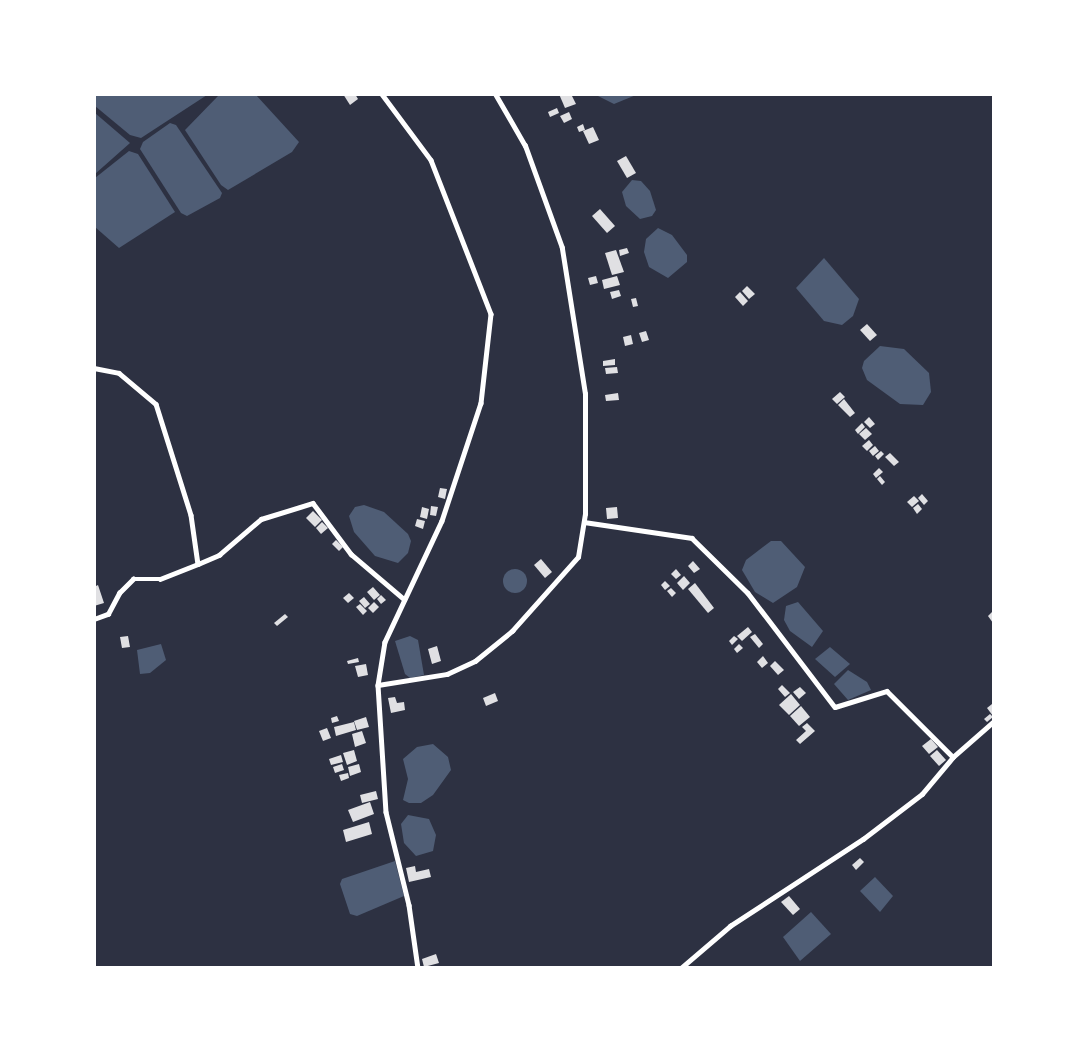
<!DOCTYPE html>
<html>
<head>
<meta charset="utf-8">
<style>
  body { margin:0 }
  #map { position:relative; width:1088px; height:1062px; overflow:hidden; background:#2d3142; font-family:"Source Serif 4",serif }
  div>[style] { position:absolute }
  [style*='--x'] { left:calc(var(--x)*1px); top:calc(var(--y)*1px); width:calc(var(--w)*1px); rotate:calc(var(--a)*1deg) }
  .water>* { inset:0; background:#4f5d75 }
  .round { border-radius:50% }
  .building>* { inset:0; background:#e0e0e3 }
  .minor>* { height:4.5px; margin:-2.25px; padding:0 2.25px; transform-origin:2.25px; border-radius:2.25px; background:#fff }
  span { translate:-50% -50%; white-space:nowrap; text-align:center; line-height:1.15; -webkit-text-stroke:6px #fff; paint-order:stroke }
  .frame { position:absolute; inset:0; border:96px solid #fff; pointer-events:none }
</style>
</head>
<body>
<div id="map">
  <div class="water">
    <i style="clip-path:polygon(94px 95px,95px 94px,207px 95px,141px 138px,130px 135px,95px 106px)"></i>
    <i style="clip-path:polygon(219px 95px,256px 95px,299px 142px,292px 152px,228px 190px,221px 185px,185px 130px)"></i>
    <i style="clip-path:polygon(596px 95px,636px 95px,614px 104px)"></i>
    <i style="clip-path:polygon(95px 113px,130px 143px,95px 174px)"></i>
    <i style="clip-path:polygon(170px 123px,176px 125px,222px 193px,220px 198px,187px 216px,181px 213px,140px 149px,143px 142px)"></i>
    <i style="clip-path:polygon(129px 151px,138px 154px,175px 212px,119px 248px,95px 227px,95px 178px)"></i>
    <i style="clip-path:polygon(632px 180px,641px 181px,650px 191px,656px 210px,652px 216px,640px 219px,626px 206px,622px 192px)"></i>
    <i style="clip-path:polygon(658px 228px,672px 235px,687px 255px,687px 262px,668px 278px,649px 267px,644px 252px,646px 239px)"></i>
    <i style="clip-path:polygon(824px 258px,859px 299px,853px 316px,842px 325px,824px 321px,796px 288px)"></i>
    <i style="clip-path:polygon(880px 346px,904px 349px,929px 373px,931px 392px,923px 405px,900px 404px,867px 380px,862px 368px,864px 361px)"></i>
    <i style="clip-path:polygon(364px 505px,384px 512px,408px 534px,411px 541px,408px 553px,398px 563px,375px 556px,354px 532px,349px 516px,355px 507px)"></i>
    <i style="clip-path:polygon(771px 541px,781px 541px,805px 567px,797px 587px,773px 603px,755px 592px,742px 570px,746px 560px)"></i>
    <i class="round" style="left:503px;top:569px;width:24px;height:24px"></i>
    <i style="clip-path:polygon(798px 602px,823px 631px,812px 647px,790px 631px,784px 620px,786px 606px)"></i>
    <i style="clip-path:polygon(410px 636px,418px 640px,424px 675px,410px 678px,405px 674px,395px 641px)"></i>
    <i style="clip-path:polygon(161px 644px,166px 660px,150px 673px,140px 674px,137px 650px)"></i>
    <i style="clip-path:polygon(830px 647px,850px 664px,835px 677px,815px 659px)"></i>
    <i style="clip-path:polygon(848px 670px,867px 682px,871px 690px,848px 700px,834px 684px)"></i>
    <i style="clip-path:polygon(433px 744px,448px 757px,451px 770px,433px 795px,421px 803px,409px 803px,403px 800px,408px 779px,403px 759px,417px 747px)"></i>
    <i style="clip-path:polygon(408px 815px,429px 819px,436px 835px,433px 851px,416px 856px,404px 843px,401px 824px)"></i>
    <i style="clip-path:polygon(395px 861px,404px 896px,357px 916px,350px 914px,340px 884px,342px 879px)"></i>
    <i style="clip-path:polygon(875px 877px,893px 896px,880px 912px,860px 891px)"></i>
    <i style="clip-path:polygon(811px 912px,831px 934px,800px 961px,783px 937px)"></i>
  </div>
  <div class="building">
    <i style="clip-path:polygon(343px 94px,355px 94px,358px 99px,350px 105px)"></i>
    <i style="clip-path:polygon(559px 94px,571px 94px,576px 104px,565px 108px)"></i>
    <i style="clip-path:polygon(557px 108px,559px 113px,550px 117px,548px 112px)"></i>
    <i style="clip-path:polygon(569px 112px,572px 119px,564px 123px,560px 116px)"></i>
    <i style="clip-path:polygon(583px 124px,585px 130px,579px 132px,577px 127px)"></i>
    <i style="clip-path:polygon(593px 127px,599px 140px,589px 144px,583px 131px)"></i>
    <i style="clip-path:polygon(626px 156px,636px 173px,627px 178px,617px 161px)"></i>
    <i style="clip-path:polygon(600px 209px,615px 226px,607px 233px,592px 216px)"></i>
    <i style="clip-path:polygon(627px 248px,629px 253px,620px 256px,619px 250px)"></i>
    <i style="clip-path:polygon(616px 250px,624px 272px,612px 275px,605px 253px)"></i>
    <i style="clip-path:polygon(596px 276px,598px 283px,590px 285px,588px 278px)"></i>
    <i style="clip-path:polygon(617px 276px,620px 285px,604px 289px,602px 280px)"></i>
    <i style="clip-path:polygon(747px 286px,755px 294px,749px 299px,742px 291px)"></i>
    <i style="clip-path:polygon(619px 290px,621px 296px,612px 299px,610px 292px)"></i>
    <i style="clip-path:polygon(740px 292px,748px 301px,743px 306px,735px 297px)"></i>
    <i style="clip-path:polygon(636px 298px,638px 306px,633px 307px,631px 299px)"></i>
    <i style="clip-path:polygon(867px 324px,877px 335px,870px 341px,860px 330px)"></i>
    <i style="clip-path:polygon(646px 331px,649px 340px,642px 342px,639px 333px)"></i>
    <i style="clip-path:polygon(631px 335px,633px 344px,625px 346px,623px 337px)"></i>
    <i style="clip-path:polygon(615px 359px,615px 365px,603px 366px,603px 361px)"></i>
    <i style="clip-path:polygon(617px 367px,618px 373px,606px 374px,605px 368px)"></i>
    <i style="clip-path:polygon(840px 392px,845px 397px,837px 404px,832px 399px)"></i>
    <i style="clip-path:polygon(618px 393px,619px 400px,606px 401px,605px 395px)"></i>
    <i style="clip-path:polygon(844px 399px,855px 413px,850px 417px,838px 405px)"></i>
    <i style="clip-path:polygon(869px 417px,875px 424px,870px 428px,864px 422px)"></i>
    <i style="clip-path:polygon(862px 423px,865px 427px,858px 434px,855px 430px)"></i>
    <i style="clip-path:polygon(866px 428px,872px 434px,865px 440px,859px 434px)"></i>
    <i style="clip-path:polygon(869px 440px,873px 445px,867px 451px,862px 446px)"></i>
    <i style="clip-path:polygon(875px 446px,879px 451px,873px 456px,869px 451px)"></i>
    <i style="clip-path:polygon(881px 451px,884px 454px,878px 460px,875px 456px)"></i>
    <i style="clip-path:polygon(890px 453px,899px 462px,894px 466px,885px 457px)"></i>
    <i style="clip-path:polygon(879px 468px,883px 472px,876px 478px,873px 474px)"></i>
    <i style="clip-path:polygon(880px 476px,885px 482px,882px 485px,877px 479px)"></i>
    <i style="clip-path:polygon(440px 488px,447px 489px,445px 499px,438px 497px)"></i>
    <i style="clip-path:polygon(922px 494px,928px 501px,924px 505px,918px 498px)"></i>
    <i style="clip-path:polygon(914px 496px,919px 501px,912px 507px,907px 502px)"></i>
    <i style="clip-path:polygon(918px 504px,922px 509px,917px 514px,913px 508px)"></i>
    <i style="clip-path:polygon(431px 506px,438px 507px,436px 516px,430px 515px)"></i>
    <i style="clip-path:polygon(422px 507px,429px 509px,427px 519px,420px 517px)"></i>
    <i style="clip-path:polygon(617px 507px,618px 518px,607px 519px,606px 508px)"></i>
    <i style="clip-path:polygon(313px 511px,322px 520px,315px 527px,306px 518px)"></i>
    <i style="clip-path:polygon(417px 519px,425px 521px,423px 529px,415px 526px)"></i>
    <i style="clip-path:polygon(322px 522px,328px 528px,321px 534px,316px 528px)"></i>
    <i style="clip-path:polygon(336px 540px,343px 547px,339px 551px,332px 544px)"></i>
    <i style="clip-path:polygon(541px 559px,552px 572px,545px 578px,534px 565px)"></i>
    <i style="clip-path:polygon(693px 561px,700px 569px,694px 573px,688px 566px)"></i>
    <i style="clip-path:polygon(676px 569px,681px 575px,676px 579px,671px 574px)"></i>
    <i style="clip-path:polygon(684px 576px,690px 583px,683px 590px,677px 583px)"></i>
    <i style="clip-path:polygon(665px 581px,670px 586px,665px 590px,661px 585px)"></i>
    <i style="clip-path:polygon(695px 583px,714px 608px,708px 613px,688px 589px)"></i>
    <i style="clip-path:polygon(98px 585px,104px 603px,94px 606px,94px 587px)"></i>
    <i style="clip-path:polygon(373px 587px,380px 595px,374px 600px,367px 592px)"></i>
    <i style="clip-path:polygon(671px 588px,676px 593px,672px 597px,667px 591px)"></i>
    <i style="clip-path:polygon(349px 593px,354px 598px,348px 603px,343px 598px)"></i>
    <i style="clip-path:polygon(381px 595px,386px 600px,381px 604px,377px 599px)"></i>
    <i style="clip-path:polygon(364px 597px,370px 604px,365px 608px,359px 601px)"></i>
    <i style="clip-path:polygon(374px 602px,379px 607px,373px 613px,368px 608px)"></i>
    <i style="clip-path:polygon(360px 604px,367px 611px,363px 615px,356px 607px)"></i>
    <i style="clip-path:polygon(993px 611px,993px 623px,988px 616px)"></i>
    <i style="clip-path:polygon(285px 614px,288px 617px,277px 626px,274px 623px)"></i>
    <i style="clip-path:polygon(748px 627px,752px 632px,742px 641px,737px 636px)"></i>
    <i style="clip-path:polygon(755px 634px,763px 644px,759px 648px,750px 637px)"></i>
    <i style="clip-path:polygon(128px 636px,130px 647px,122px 648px,120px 637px)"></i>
    <i style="clip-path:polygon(734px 636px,738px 639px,732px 645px,729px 641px)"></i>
    <i style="clip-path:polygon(739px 644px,743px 648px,737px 653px,734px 649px)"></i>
    <i style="clip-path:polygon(437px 646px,441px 661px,432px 664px,428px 649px)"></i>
    <i style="clip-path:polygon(763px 656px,768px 663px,762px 668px,757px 662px)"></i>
    <i style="clip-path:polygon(358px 658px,359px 662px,348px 664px,347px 661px)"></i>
    <i style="clip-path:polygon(775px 661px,784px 670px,778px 675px,770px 666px)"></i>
    <i style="clip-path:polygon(366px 664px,368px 675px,358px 677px,355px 666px)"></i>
    <i style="clip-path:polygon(782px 685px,790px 693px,785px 697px,778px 689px)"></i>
    <i style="clip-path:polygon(800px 687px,806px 693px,799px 699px,793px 692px)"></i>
    <i style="clip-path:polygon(495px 693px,498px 701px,486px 706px,483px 698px)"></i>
    <i style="clip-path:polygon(791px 694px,800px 705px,789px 715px,779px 705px)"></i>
    <i style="clip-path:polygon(395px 697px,397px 703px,404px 702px,405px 710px,391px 713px,388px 698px)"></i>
    <i style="clip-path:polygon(992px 704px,993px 707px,993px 716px,987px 708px)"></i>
    <i style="clip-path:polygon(801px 706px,810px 717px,799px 726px,790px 716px)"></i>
    <i style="clip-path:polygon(990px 714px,993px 717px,987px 722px,984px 719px)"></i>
    <i style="clip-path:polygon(337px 716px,339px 721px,332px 723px,331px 718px)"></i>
    <i style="clip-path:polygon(366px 717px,369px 727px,357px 730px,354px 721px)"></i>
    <i style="clip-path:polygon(354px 722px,356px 730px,336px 736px,334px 727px)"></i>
    <i style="clip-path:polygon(807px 723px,815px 731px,800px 744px,796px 740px,806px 731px,802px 727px)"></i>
    <i style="clip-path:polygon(327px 728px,331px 738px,323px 741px,319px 731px)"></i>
    <i style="clip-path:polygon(362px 731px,366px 743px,355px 747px,352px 734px)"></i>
    <i style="clip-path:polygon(931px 739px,938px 747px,929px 754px,922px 746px)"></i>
    <i style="clip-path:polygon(354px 750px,357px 761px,347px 765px,343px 753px)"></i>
    <i style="clip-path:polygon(937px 750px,946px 760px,939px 766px,930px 756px)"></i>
    <i style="clip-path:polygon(341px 755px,343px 762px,331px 765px,329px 759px)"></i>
    <i style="clip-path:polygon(342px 764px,344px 770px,335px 773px,333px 767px)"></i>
    <i style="clip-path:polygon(359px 764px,361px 772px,350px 776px,348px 767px)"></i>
    <i style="clip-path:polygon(348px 773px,349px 778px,341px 781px,339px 775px)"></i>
    <i style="clip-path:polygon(376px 791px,378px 799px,362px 803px,360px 795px)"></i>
    <i style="clip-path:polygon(370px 802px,374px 814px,353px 822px,348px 810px)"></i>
    <i style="clip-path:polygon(369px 822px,372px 834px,346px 842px,343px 830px)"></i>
    <i style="clip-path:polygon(860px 858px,864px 862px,856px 870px,852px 865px)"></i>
    <i style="clip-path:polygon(415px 866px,416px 872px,429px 869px,431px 877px,409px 882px,406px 868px)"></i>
    <i style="clip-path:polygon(789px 896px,800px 909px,793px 915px,781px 902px)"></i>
    <i style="clip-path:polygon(436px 954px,439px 963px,424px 967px,422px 959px)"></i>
  </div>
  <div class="minor">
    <i style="--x:382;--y:94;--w:82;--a:53.4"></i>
    <i style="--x:431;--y:160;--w:165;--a:68.7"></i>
    <i style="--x:491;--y:314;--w:90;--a:96.4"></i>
    <i style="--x:481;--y:403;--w:124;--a:108.3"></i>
    <i style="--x:442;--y:521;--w:134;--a:115.2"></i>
    <i style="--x:385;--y:642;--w:44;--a:99.2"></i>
    <i style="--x:378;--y:685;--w:127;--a:86.4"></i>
    <i style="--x:386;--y:812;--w:96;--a:76.1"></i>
    <i style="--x:409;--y:905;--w:64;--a:81.9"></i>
    <i style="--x:94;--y:368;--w:25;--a:11"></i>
    <i style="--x:119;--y:373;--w:48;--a:40"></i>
    <i style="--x:156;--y:404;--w:116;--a:72.5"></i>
    <i style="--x:191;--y:515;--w:49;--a:81.9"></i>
    <i style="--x:584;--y:522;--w:109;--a:8.4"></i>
    <i style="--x:692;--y:538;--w:78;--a:44.5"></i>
    <i style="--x:748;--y:593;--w:143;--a:52.7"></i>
    <i style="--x:835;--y:707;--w:54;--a:-17.1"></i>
    <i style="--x:887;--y:691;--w:93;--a:45"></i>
    <i style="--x:94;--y:619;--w:15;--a:-20"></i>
    <i style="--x:108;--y:614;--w:24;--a:-62"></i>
    <i style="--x:119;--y:593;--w:20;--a:-45"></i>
    <i style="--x:133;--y:579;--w:27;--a:0"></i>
    <i style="--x:160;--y:579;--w:41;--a:-21.5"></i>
    <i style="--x:198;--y:564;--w:23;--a:-23"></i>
    <i style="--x:219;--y:555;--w:55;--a:-40.6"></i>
    <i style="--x:261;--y:519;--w:54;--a:-17.1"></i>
    <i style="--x:313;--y:503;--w:64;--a:53.3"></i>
    <i style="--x:351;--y:554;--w:70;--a:40.3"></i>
    <i style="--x:378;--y:685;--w:70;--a:-9.1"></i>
    <i style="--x:447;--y:674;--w:31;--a:-25"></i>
    <i style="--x:475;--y:661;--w:48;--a:-39"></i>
    <i style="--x:512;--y:631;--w:99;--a:-48.3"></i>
    <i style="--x:578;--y:557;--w:44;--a:-80.8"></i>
    <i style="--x:585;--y:514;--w:120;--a:-90"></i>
    <i style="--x:585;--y:394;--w:148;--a:-99"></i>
    <i style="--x:562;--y:248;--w:109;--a:-109.9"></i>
    <i style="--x:525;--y:146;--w:60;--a:-120"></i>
    <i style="--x:681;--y:968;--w:65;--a:-40.6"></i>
    <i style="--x:730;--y:926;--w:159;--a:-33.2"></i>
    <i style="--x:863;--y:839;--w:74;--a:-37.3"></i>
    <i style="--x:922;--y:794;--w:48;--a:-50"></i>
    <i style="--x:953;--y:757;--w:55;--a:-41.3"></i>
  </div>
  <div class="frame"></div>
</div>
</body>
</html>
